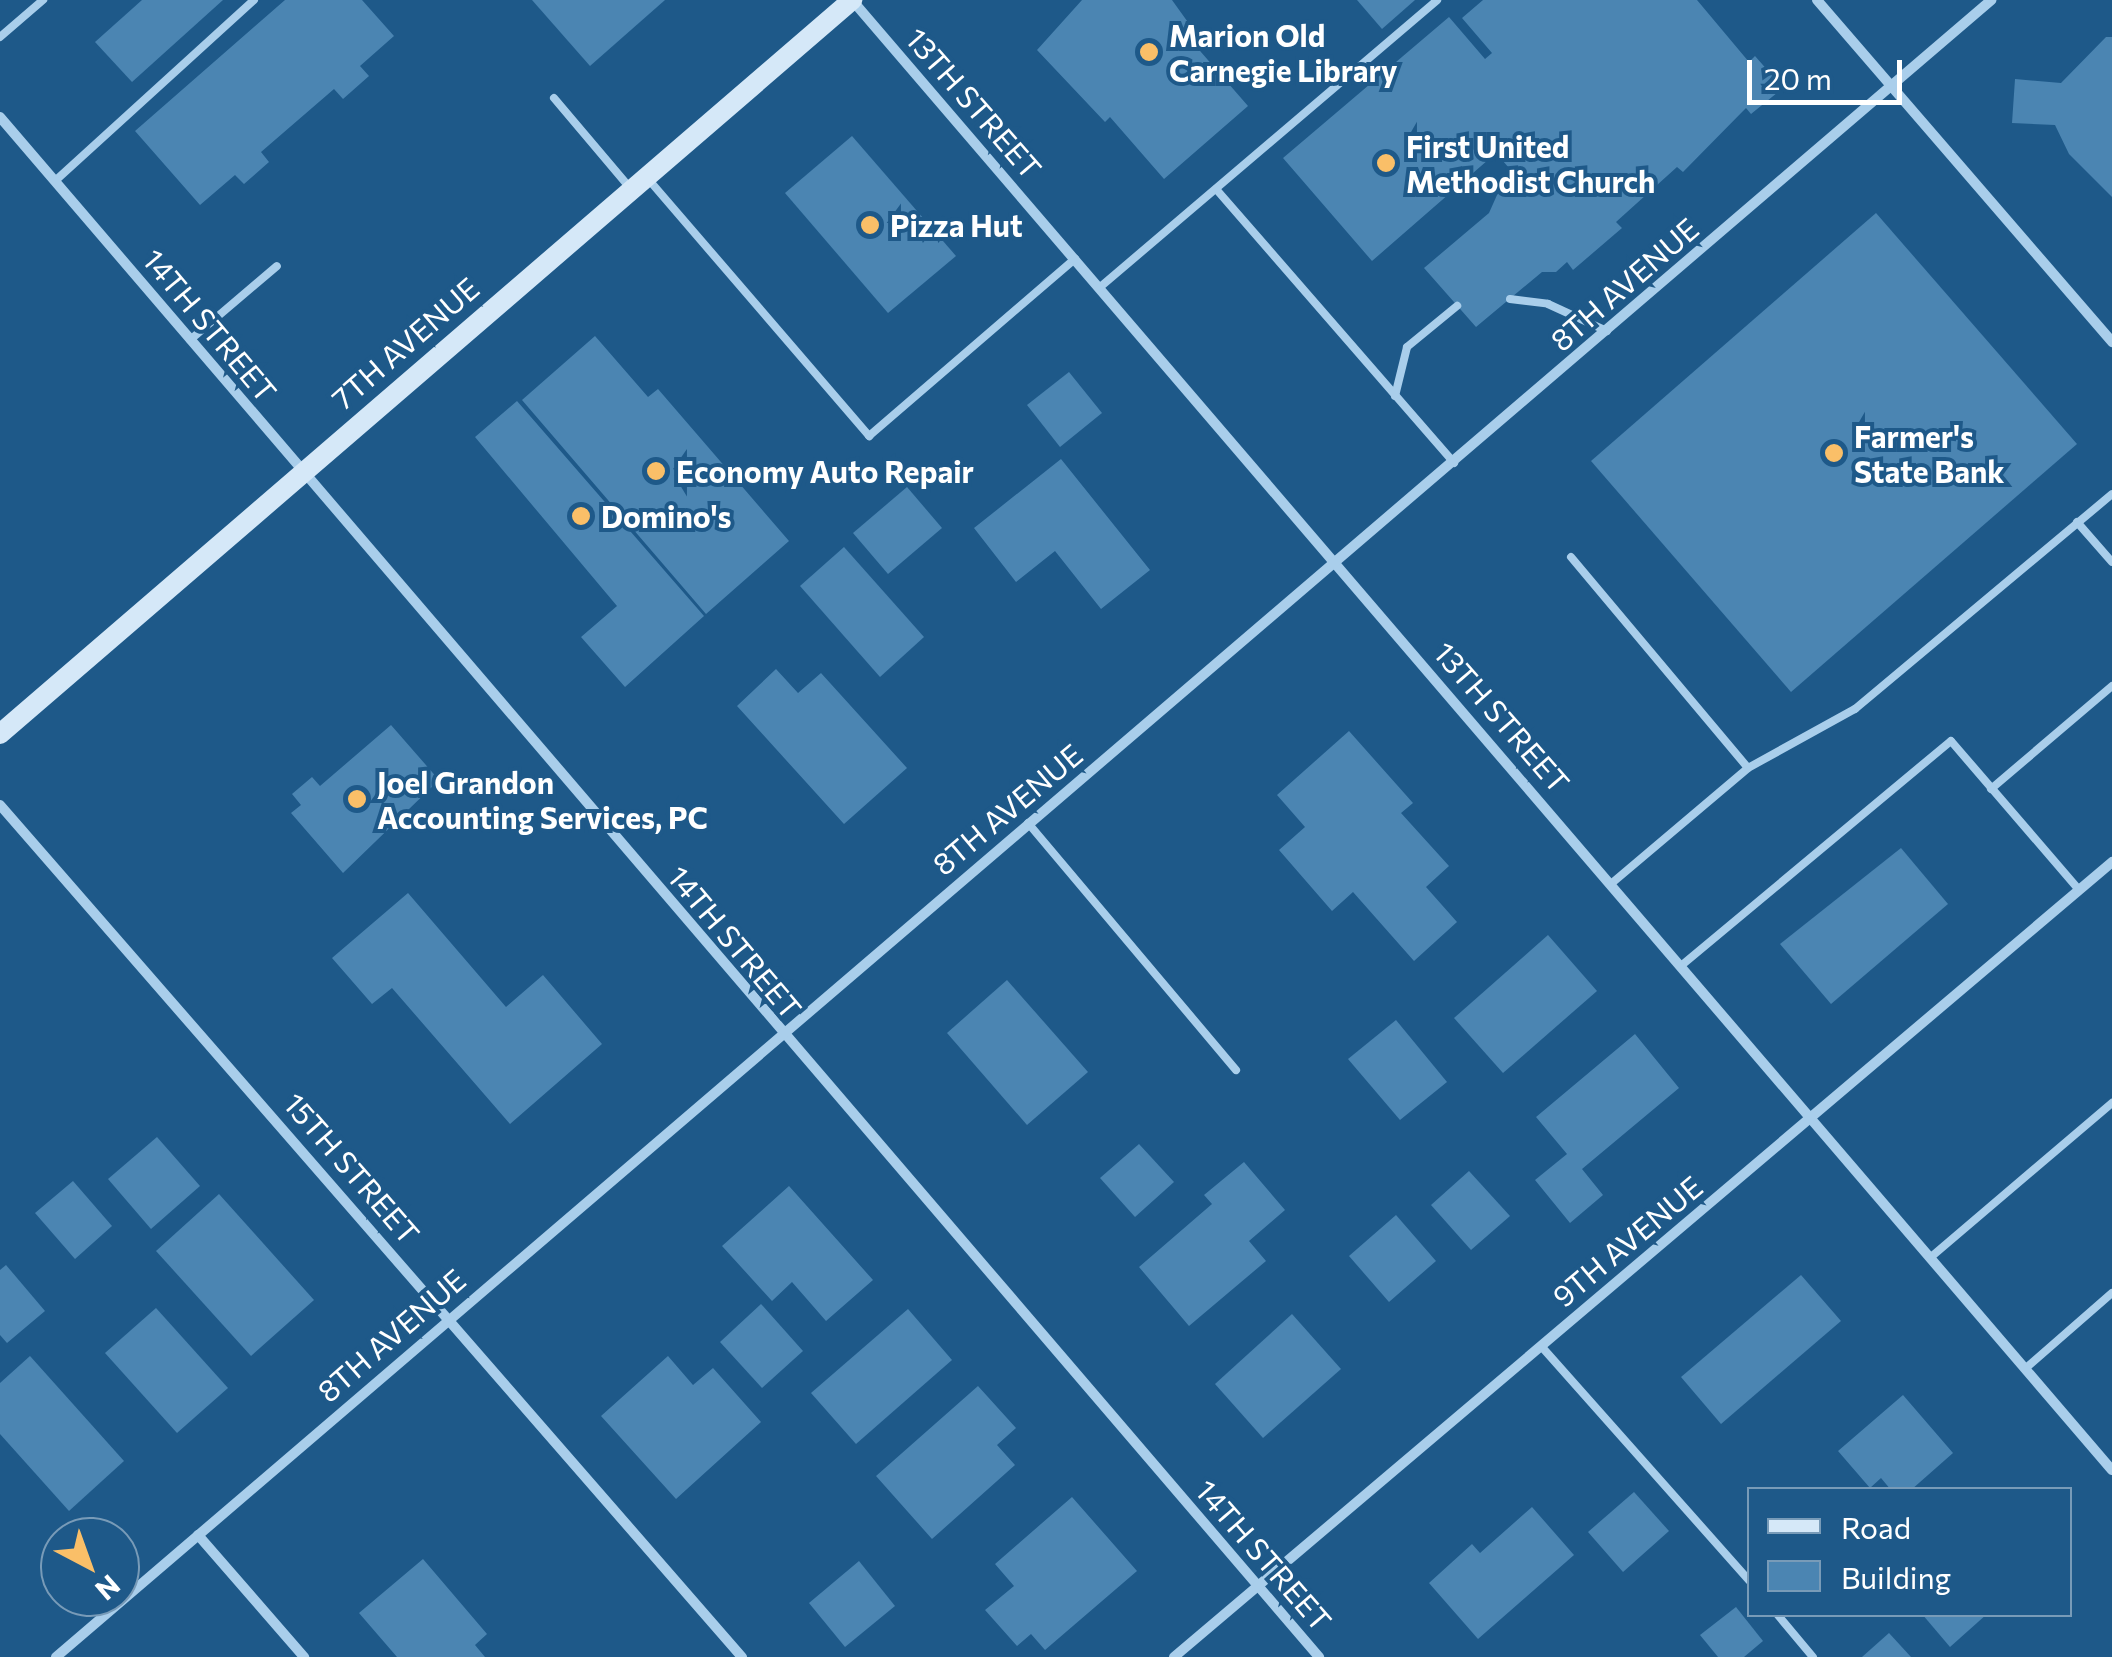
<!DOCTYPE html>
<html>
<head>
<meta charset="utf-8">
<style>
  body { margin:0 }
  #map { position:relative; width:2112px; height:1657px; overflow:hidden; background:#1e5989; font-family:Commissioner,sans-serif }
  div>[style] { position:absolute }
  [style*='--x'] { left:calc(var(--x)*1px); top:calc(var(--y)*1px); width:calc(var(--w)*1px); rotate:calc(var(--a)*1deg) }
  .building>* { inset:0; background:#4b85b2 }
  .lane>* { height:8px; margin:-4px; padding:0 4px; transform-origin:4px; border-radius:4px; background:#a9ceeb }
  .street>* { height:10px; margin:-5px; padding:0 5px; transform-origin:5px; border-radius:5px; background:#a9ceeb }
  .secondary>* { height:20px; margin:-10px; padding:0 10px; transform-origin:10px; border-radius:10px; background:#d5e8f8 }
  .dots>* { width:28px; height:28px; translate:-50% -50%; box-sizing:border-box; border:5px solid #1e5989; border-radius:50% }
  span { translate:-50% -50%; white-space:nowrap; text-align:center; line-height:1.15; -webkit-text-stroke:8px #1e5989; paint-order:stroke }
  .poi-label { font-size:30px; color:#fff; font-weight:700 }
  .left { translate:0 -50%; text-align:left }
  .street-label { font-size:30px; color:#fff }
  .legend { position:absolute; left:1747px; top:1487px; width:325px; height:130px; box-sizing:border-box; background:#1e5989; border:2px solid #789bb8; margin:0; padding:12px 18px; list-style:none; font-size:30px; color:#fff }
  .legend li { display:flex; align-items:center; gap:20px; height:50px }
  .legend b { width:50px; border:2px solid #789bb8 }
  .north { position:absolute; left:40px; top:1517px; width:100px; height:100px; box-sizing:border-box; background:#1e5989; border:2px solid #789bb8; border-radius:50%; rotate:139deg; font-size:28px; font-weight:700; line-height:40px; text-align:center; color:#fff }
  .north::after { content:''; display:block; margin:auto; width:35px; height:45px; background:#fabf68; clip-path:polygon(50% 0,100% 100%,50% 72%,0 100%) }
  .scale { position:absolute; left:1747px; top:60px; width:155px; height:45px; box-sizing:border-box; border:5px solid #fff; border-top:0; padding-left:12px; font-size:30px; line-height:35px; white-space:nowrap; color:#fff; -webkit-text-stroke:8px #1e5989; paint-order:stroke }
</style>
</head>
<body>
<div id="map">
  <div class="building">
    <i style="clip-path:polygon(142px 0,223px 0,132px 82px,95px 42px)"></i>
    <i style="clip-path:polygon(285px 0,362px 0,394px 36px,360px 66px,369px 76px,343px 99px,334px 89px,261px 152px,269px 162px,244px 184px,235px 175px,200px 205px,135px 131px)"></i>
    <i style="clip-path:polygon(532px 0,665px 0,590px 66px)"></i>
    <i style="clip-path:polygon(1082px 0,1172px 0,1200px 39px,1194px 44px,1248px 106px,1164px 179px,1110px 117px,1105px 122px,1037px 50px)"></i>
    <i style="clip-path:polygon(1357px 0,1415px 0,1382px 29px)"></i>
    <i style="clip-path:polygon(1483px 0,1697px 0,1749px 62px,1755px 56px,1783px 88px,1751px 114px,1746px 108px,1683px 172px,1677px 167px,1616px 222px,1622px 228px,1573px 270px,1567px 262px,1556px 272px,1542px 272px,1476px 327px,1424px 268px,1489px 213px,1509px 168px,1496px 153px,1372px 261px,1283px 158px,1449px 17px,1485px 59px,1492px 53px,1462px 18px)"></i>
    <i style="clip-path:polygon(2106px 37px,2112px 37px,2112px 197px,2069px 154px,2055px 125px,2012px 123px,2015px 79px,2061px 83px)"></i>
    <i style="clip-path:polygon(852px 136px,956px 256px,888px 313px,785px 193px)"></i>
    <i style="clip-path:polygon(1876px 213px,2077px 444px,1791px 692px,1591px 461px)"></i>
    <i style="clip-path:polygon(595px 336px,648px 397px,658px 389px,789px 541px,706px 614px,522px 400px)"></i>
    <i style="clip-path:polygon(1069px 372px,1102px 413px,1060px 447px,1027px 405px)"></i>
    <i style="clip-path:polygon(517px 401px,704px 616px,625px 687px,581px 637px,617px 606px,475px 437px)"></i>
    <i style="clip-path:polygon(1061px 459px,1150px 570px,1101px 609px,1055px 551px,1016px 582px,974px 528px)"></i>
    <i style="clip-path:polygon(907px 487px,942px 528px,888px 574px,853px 533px)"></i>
    <i style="clip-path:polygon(844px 547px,924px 637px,880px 677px,800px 586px)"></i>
    <i style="clip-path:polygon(776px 669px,798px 693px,821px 673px,907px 768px,844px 824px,737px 706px)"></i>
    <i style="clip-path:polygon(391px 725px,439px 780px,343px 873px,291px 813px,301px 805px,292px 794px,312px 777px,320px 786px)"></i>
    <i style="clip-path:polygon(1349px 731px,1413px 803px,1401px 813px,1449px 866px,1426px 887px,1457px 922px,1414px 961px,1353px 892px,1332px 911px,1279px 850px,1305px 827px,1277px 795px)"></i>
    <i style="clip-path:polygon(1901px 848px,1948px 904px,1831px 1004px,1780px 944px)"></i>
    <i style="clip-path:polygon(408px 893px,506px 1007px,543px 975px,602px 1044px,510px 1124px,392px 988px,372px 1004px,332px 958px)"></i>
    <i style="clip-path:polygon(1548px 935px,1597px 991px,1503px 1073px,1454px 1018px)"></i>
    <i style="clip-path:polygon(1007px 980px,1088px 1072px,1027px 1125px,947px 1033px)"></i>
    <i style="clip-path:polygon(1396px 1020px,1447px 1082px,1400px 1120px,1348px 1059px)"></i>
    <i style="clip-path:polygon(1635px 1034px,1679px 1088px,1582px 1169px,1603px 1195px,1570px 1223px,1535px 1180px,1567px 1154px,1536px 1117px)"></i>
    <i style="clip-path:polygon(157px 1137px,200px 1186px,151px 1229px,108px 1179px)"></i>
    <i style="clip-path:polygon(1139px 1144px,1174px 1182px,1135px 1217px,1100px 1178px)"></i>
    <i style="clip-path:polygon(1244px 1162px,1285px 1210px,1249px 1241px,1266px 1261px,1189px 1326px,1139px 1267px,1212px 1204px,1204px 1195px)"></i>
    <i style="clip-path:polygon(1469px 1171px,1510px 1216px,1471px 1250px,1431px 1205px)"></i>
    <i style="clip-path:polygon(73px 1181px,112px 1226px,75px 1259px,35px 1213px)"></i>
    <i style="clip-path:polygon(789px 1186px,873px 1280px,826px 1321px,792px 1282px,772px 1301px,722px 1246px)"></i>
    <i style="clip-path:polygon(219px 1194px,314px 1300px,251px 1356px,156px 1251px)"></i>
    <i style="clip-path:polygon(1396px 1215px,1436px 1261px,1389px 1302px,1349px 1256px)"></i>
    <i style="clip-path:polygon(6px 1265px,45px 1311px,7px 1343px,0 1335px,0 1270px)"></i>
    <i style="clip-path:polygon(1801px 1275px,1841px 1321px,1721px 1424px,1681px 1377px)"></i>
    <i style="clip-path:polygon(761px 1304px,803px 1351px,762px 1388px,720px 1342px)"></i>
    <i style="clip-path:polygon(156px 1308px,228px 1388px,177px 1433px,105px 1353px)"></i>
    <i style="clip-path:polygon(908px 1309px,952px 1360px,856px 1444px,811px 1393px)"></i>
    <i style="clip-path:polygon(1292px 1314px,1341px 1369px,1263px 1438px,1215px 1384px)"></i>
    <i style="clip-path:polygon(30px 1356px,124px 1461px,69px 1511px,0 1434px,0 1383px)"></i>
    <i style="clip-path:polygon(668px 1356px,693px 1385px,713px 1368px,761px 1422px,676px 1499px,601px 1416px)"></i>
    <i style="clip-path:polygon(978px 1386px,1016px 1428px,997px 1445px,1015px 1465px,932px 1539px,876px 1476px)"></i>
    <i style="clip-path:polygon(1903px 1395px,1953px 1453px,1911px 1490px,1891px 1490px,1881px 1478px,1870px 1488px,1838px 1451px)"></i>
    <i style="clip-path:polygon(1634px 1492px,1669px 1531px,1623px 1572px,1588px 1532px)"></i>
    <i style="clip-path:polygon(1072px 1497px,1137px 1571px,1045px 1650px,1031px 1634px,1017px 1646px,985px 1610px,1014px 1586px,995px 1564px)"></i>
    <i style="clip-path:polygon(1532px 1507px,1574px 1555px,1478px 1639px,1429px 1583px,1472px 1544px,1480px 1553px)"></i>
    <i style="clip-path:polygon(423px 1559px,487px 1634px,475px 1645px,485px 1657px,397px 1657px,359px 1613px)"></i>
    <i style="clip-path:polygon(859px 1561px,895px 1606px,845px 1647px,809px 1603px)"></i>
    <i style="clip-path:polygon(1736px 1607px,1763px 1641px,1744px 1657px,1718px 1657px,1700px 1635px)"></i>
    <i style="clip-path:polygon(1922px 1614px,1987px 1614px,1950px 1647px)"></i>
    <i style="clip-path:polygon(1889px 1633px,1911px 1657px,1862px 1657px)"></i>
  </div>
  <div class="lane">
    <i style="--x:0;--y:37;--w:57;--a:-40.7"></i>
    <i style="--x:554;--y:98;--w:119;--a:49.8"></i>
    <i style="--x:649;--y:180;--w:338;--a:49.3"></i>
    <i style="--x:869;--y:436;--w:272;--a:-40.7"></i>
    <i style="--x:55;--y:181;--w:269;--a:-42.3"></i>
    <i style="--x:1216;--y:189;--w:363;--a:49"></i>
    <i style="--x:1099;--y:288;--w:444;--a:-40.4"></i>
    <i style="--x:1510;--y:299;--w:38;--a:7"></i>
    <i style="--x:1548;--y:304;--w:65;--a:24.6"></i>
    <i style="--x:190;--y:340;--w:114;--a:-40.4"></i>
    <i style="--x:1395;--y:396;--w:50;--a:-76.2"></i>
    <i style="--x:1407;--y:347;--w:65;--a:-39.4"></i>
    <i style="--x:2077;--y:522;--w:53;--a:48.8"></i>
    <i style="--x:1571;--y:557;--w:275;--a:50"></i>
    <i style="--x:1991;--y:789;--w:159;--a:-40.4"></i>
    <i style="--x:1028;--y:823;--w:323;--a:49.9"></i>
    <i style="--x:1612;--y:883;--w:178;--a:-40.2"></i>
    <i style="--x:1748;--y:768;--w:122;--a:-28.9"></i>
    <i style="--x:1855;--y:709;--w:335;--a:-39.9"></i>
    <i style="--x:1682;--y:965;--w:350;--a:-39.8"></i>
    <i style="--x:1951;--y:741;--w:196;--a:49.3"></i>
    <i style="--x:1931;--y:1257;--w:238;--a:-40.4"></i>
    <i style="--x:1541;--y:1346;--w:314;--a:48.4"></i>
    <i style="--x:2026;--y:1368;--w:114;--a:-41.1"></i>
    <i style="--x:1777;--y:1614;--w:56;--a:50.1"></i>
  </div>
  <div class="street">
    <i style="--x:852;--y:0;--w:1936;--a:49.4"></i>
    <i style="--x:1817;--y:0;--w:452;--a:49.2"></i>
    <i style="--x:0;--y:117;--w:2028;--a:49.42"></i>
    <i style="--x:0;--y:805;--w:1130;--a:48.95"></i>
    <i style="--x:198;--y:1535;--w:162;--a:49"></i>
    <i style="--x:56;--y:1657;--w:2548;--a:-40.57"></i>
    <i style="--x:1174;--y:1657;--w:1230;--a:-40.28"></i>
  </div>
  <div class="secondary">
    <i style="--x:0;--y:734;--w:1125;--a:-40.74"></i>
  </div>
  <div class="dots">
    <i style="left:1149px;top:52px;background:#fabf68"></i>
    <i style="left:1386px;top:163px;background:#fabf68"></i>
    <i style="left:870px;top:225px;background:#fabf68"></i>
    <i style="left:1834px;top:453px;background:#fabf68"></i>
    <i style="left:656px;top:471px;background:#fabf68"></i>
    <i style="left:581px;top:516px;background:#fabf68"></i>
    <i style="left:357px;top:799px;background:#fabf68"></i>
  </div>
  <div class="poi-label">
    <span class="left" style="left:1169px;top:52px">Marion Old<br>Carnegie Library</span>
    <span class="left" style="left:1406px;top:163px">First United<br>Methodist Church</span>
    <span class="left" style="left:890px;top:225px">Pizza Hut</span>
    <span class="left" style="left:1854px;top:453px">Farmer's<br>State Bank</span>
    <span class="left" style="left:676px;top:471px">Economy Auto Repair</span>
    <span class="left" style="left:601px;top:516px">Domino's</span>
    <span class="left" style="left:377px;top:799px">Joel Grandon<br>Accounting Services, PC</span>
  </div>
  <div class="street-label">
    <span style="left:974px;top:103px;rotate:49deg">13TH STREET</span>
    <span style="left:1624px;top:284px;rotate:-41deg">8TH AVENUE</span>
    <span style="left:210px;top:325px;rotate:50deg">14TH STREET</span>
    <span style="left:405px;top:343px;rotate:-41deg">7TH AVENUE</span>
    <span style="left:1502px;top:717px;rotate:49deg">13TH STREET</span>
    <span style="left:1007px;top:809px;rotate:-40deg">8TH AVENUE</span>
    <span style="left:735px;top:942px;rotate:50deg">14TH STREET</span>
    <span style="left:352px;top:1168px;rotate:49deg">15TH STREET</span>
    <span style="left:1627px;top:1241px;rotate:-40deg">9TH AVENUE</span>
    <span style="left:391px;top:1335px;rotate:-41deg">8TH AVENUE</span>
    <span style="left:1264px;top:1555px;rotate:49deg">14TH STREET</span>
  </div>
  <ul class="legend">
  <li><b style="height:12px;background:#d5e8f8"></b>Road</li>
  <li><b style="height:28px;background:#4b85b2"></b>Building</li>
  </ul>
  <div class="north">N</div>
  <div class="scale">20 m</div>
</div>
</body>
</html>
